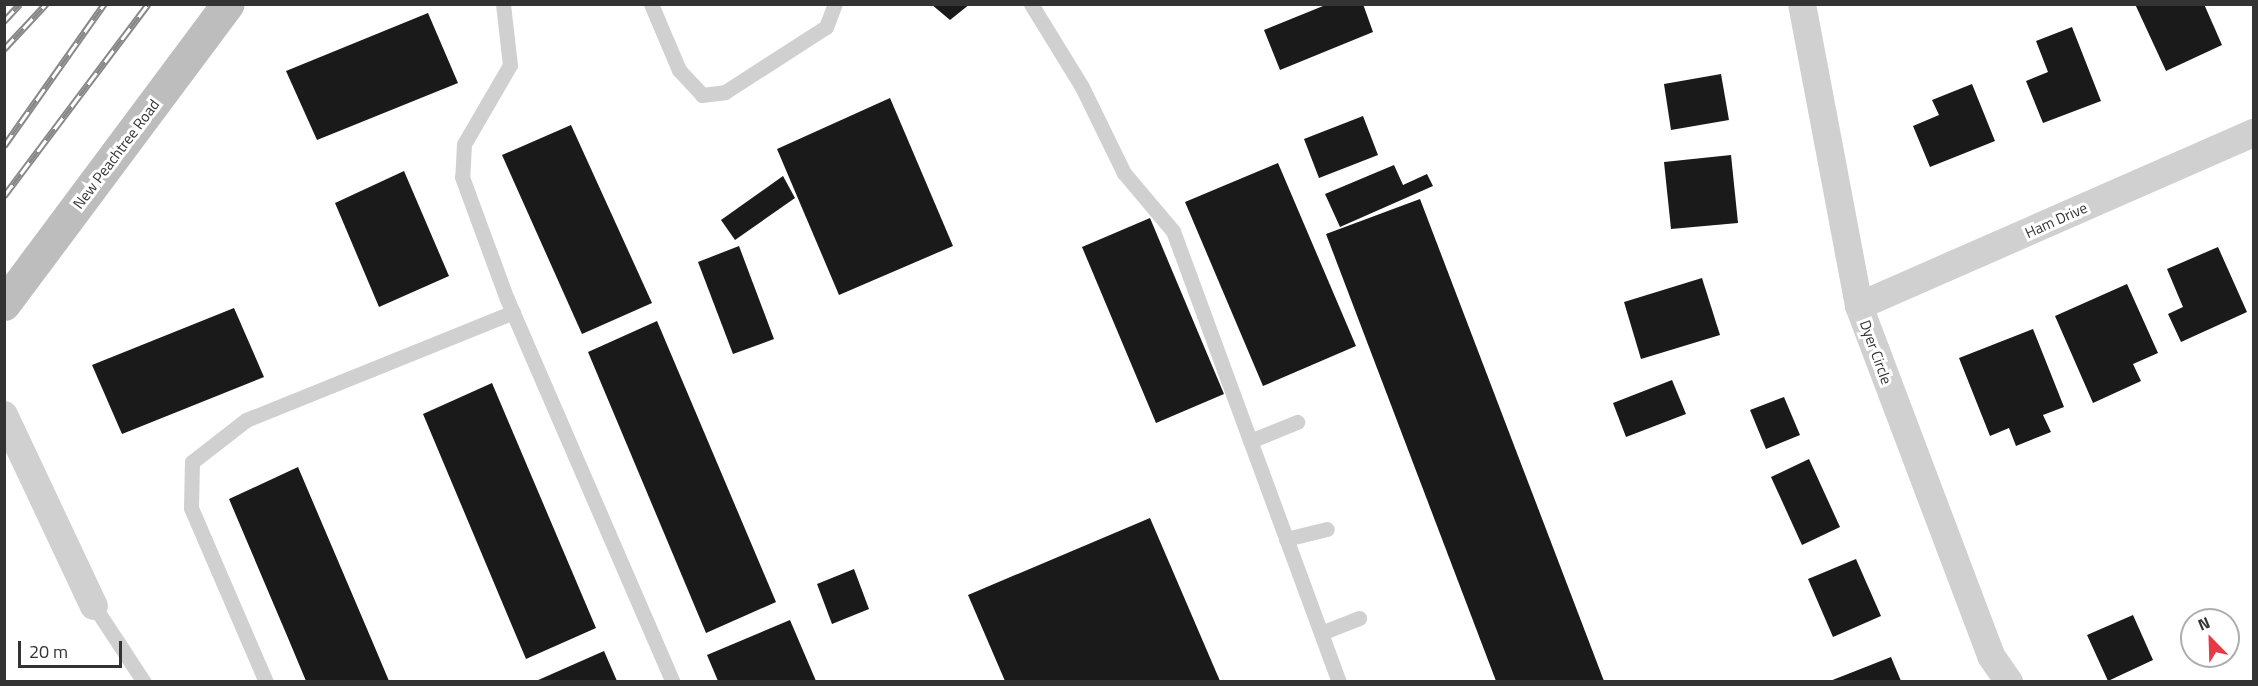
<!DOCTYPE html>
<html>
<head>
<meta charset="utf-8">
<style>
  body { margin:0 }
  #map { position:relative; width:2258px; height:686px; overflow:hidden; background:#fff; font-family:"Titillium Web",sans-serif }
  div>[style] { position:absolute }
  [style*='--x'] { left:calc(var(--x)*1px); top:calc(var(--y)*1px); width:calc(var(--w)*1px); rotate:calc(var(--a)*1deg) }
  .building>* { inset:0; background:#1a1a1a }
  .lane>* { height:15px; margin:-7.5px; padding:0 7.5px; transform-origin:7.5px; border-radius:7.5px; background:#d0d0d0 }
  .street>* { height:28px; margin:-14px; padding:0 14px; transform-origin:14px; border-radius:14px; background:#d0d0d0 }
  .secondary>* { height:33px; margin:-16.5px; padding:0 16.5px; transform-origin:16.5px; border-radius:16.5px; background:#bdbdbd }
  .rail>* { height:7px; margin-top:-3.5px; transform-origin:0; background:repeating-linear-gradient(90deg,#fff 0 14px,#888 0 28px); box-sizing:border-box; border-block:2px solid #888 }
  span { translate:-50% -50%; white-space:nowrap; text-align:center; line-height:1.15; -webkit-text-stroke:6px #fff; paint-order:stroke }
  .street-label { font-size:15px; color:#333 }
  .frame { position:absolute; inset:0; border:6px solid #333; pointer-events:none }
  .north { position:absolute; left:2180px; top:608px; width:60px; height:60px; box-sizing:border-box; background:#fff; border:2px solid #adadad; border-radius:50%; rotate:337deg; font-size:16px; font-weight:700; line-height:24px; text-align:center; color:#333 }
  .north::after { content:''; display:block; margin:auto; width:21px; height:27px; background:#e63946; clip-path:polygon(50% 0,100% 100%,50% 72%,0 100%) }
  .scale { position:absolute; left:18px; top:641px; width:104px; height:27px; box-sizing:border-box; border:3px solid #333; border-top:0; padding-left:8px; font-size:18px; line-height:21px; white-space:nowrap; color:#333; -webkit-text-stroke:4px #fff; paint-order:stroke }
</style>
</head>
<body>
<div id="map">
  <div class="building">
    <i style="clip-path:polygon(931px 4px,970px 4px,950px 20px)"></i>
    <i style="clip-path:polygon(1328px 4px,1363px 4px,1373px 32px,1280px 70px,1264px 30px)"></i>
    <i style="clip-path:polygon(2135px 4px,2204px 4px,2222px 45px,2166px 71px)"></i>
    <i style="clip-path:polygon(428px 13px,458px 83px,317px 140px,286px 71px)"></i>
    <i style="clip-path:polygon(2072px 27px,2101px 101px,2043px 123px,2026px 81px,2048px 72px,2036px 41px)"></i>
    <i style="clip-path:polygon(1721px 74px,1729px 120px,1671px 130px,1664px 84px)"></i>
    <i style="clip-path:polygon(1972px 84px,1995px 141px,1930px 167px,1913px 126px,1939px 115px,1932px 100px)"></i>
    <i style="clip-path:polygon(890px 98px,953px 246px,839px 295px,777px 149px)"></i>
    <i style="clip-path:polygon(1363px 116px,1378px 155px,1319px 178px,1304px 139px)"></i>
    <i style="clip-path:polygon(571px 125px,652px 303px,582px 334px,502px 155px)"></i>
    <i style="clip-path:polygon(1731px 155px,1738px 223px,1671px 229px,1664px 162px)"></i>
    <i style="clip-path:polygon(1278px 163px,1356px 346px,1263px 386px,1185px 202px)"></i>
    <i style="clip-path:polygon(1394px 165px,1403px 185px,1427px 174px,1433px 186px,1340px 227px,1325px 194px)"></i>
    <i style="clip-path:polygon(404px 171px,449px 276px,379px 307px,335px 203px)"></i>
    <i style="clip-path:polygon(783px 176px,795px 198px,735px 240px,721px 220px)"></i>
    <i style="clip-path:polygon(1420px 199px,1604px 681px,1496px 681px,1326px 234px)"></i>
    <i style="clip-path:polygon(1150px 218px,1224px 394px,1156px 423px,1082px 247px)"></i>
    <i style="clip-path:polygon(739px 246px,774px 339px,733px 354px,698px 262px)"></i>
    <i style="clip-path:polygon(2218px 247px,2247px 312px,2181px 342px,2168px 314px,2183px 307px,2167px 269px)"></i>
    <i style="clip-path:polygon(1702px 278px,1720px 335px,1641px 359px,1624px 302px)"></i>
    <i style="clip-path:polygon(2127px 284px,2158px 353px,2133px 364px,2141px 381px,2093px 403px,2055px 316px)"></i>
    <i style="clip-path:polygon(234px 308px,264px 377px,122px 434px,92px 365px)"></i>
    <i style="clip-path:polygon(657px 321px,776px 602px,706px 633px,588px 352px)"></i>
    <i style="clip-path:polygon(2033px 329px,2064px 407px,2043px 415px,2051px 432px,2016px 446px,2009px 428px,1990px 436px,1959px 358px)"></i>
    <i style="clip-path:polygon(1672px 380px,1686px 414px,1626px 437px,1613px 403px)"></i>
    <i style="clip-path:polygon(492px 383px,596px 628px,526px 659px,423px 414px)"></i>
    <i style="clip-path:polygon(1784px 397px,1800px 435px,1766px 449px,1750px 410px)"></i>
    <i style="clip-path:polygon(1809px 459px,1840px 527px,1802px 545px,1771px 477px)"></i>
    <i style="clip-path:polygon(298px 467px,373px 643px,389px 681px,306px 681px,288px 638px,229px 499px)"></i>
    <i style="clip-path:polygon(1150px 518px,1220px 681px,1005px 681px,968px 595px)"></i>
    <i style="clip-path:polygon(1856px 559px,1881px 616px,1833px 637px,1808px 579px)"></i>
    <i style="clip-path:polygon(854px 569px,869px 609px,832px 624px,817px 584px)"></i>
    <i style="clip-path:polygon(2133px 615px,2153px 660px,2108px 681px,2087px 635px)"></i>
    <i style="clip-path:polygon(790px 620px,816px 681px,718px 681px,707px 655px)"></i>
    <i style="clip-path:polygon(604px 651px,617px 681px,536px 681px)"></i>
    <i style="clip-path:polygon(1891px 657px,1901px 681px,1830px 681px)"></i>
  </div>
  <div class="lane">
    <i style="--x:503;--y:4;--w:61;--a:83.5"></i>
    <i style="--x:510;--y:65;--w:91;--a:120.2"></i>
    <i style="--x:464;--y:144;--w:33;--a:93"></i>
    <i style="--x:462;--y:177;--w:130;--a:69.8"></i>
    <i style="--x:507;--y:299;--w:417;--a:66.6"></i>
    <i style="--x:651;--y:4;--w:72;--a:67"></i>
    <i style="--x:679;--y:70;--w:34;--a:47"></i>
    <i style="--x:702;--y:95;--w:23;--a:-7"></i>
    <i style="--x:725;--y:92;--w:120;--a:-32.8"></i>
    <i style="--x:826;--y:27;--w:25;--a:-69"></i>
    <i style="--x:1031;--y:4;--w:97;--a:58.4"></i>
    <i style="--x:1082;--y:87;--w:96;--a:64"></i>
    <i style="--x:1124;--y:173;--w:76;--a:49.8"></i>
    <i style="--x:1173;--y:231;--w:481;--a:69.8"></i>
    <i style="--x:1250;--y:441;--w:51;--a:-22"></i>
    <i style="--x:1286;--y:539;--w:42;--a:-13.7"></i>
    <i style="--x:94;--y:606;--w:91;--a:56.7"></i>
    <i style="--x:1321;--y:633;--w:41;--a:-21.5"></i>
    <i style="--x:266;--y:682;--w:189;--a:-113.3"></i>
    <i style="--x:191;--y:508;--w:46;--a:-88.8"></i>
    <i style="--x:192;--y:462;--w:68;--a:-37.9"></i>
    <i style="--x:246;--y:420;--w:288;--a:-22"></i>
  </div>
  <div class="street">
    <i style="--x:1802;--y:4;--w:307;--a:79.3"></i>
    <i style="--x:1859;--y:306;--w:374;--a:69.3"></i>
    <i style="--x:1991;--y:656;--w:32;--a:55"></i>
    <i style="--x:1859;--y:306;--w:431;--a:-23.7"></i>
    <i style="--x:4;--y:415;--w:211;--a:64.8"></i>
  </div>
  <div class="secondary">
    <i style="--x:4;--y:304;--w:374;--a:-53.3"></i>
  </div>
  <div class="rail">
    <i style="--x:4;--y:21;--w:23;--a:-47"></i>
    <i style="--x:4;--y:49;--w:62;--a:-47"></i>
    <i style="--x:4;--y:146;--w:174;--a:-54.8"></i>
    <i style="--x:4;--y:196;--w:240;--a:-53.1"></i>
  </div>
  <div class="street-label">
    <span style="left:116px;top:154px;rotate:-53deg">New Peachtree Road</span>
    <span style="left:2056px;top:220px;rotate:-24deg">Ham Drive</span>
    <span style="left:1876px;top:352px;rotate:70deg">Dyer Circle</span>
  </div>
  <div class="frame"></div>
  <div class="north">N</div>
  <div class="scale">20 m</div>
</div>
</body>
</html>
